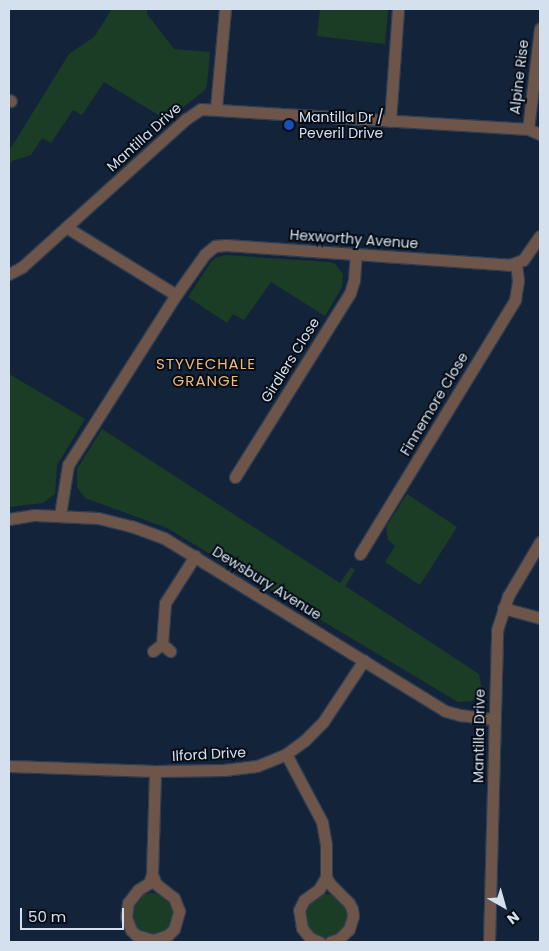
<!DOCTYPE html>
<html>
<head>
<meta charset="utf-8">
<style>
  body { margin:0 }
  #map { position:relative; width:549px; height:951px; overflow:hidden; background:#13243a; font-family:Poppins,sans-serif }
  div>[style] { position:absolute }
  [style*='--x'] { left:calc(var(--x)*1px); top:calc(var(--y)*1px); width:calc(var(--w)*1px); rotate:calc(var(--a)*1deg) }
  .green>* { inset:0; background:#1b3d26 }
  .round { border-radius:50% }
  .roads { filter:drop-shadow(1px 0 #2e3e53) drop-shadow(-1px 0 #2e3e53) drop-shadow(0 1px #2e3e53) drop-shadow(0 -1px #2e3e53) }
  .minor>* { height:11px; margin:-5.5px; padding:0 5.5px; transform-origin:5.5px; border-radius:5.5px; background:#6e554a }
  .dots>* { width:14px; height:14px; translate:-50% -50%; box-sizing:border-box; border:2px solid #060d17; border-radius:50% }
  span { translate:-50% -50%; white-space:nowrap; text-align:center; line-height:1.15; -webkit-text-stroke:4px #060d17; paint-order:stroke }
  .street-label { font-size:14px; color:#d5e0ee }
  .poi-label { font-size:14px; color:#d5e0ee }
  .left { translate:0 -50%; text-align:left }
  .neighbourhood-label { font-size:15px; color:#f0b87c; letter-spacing:1px }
  .frame { position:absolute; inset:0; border:10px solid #d5e0ee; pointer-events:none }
  .north { position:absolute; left:479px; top:881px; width:50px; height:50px; -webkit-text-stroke:4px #060d17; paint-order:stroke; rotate:142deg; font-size:14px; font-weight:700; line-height:20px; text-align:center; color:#d5e0ee }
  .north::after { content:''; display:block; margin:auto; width:18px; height:22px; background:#d5e0ee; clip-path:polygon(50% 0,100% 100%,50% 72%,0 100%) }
  .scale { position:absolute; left:20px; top:908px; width:104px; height:22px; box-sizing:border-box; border:2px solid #d5e0ee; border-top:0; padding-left:6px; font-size:15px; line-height:18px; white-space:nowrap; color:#d5e0ee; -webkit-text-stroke:4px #060d17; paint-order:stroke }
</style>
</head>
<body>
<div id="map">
  <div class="green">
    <i style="clip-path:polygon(112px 9px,147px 9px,147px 14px,174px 49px,210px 52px,207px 84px,205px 90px,167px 120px,104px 82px,82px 115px,73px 110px,51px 143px,42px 138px,31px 155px,12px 161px,9px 166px,9px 151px,69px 54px,94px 37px)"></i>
    <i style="clip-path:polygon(320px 9px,388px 9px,385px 44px,317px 36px)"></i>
    <i style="clip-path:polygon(225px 255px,329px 262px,335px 264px,343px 274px,342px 287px,325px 316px,271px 282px,244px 320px,233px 314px,227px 323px,188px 297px,211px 262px,215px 258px)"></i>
    <i style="clip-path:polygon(9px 374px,85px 419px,57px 465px,55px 494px,43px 503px,9px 507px)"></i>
    <i style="clip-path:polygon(102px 429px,340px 583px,351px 567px,355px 570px,345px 586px,479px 674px,482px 689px,478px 697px,472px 701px,458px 702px,167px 528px,85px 498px,77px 487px,77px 469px)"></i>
    <i style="clip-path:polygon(407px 494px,457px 527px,420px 585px,385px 562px,395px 546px,388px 540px,386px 527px)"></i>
    <i class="round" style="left:131px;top:893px;width:42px;height:42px"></i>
    <i class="round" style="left:304px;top:894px;width:44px;height:44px"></i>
  </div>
  <div class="roads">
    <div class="minor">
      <i style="--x:9;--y:100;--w:2;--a:27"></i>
      <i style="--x:216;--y:108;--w:99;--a:-84.8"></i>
      <i style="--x:390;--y:121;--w:112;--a:-85.9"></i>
      <i style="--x:528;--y:129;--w:101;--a:-83.2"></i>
      <i style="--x:66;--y:227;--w:129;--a:31.7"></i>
      <i style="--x:9;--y:274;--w:15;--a:-28"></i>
      <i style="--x:22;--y:267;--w:221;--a:-42.1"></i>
      <i style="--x:186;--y:119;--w:18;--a:-34"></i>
      <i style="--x:201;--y:109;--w:328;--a:3.5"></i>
      <i style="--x:528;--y:129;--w:13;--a:23"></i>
      <i style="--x:235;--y:477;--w:217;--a:-58"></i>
      <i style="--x:350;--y:293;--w:14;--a:-73"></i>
      <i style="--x:354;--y:280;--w:26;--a:-86"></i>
      <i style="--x:60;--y:515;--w:51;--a:-80.9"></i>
      <i style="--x:68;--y:465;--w:201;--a:-57.6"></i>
      <i style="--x:176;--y:295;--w:50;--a:-54.7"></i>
      <i style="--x:205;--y:254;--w:13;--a:-39"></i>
      <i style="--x:215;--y:246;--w:11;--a:-5"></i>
      <i style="--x:226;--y:245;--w:284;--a:4"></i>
      <i style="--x:509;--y:265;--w:15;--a:-20"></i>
      <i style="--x:523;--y:260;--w:29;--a:-55"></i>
      <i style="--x:9;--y:519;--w:26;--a:-9"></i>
      <i style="--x:35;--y:515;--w:63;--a:2.7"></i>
      <i style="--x:98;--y:518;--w:34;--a:14"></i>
      <i style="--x:131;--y:526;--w:35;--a:20"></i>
      <i style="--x:164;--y:538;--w:330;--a:31.6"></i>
      <i style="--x:445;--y:711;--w:16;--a:15"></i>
      <i style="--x:460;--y:715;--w:35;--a:7"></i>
      <i style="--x:360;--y:554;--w:298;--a:-58.6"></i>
      <i style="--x:515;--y:300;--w:20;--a:-81"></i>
      <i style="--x:518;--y:280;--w:16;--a:-97"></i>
      <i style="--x:503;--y:608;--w:38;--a:15"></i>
      <i style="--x:162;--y:644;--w:41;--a:-85.8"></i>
      <i style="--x:165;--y:603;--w:56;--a:-57.4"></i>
      <i style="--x:153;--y:651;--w:11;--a:-38"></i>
      <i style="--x:162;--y:644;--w:11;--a:41"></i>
      <i style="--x:286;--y:754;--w:77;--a:62.1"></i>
      <i style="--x:322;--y:822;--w:23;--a:80"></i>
      <i style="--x:326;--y:845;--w:32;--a:90"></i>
      <i style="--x:326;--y:877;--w:8;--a:60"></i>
      <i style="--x:330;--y:884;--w:27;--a:45"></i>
      <i style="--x:349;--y:903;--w:7;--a:63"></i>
      <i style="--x:352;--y:909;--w:7;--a:82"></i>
      <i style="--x:353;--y:916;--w:14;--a:107"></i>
      <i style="--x:349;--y:929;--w:14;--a:135"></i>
      <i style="--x:339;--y:939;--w:9;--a:162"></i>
      <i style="--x:9;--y:766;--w:146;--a:2"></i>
      <i style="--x:155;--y:771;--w:69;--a:-0.8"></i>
      <i style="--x:224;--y:770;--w:33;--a:-7"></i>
      <i style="--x:257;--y:766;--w:31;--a:-22"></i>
      <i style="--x:286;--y:754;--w:22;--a:-36"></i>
      <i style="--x:304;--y:741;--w:27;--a:-45"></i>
      <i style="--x:323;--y:722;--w:74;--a:-56.5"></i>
      <i style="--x:152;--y:874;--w:9;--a:108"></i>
      <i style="--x:149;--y:883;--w:13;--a:148"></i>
      <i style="--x:138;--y:890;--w:16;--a:128"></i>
      <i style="--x:128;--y:903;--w:14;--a:98"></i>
      <i style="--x:126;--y:917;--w:14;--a:69"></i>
      <i style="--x:131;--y:930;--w:7;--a:45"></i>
      <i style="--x:136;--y:935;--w:19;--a:16"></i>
      <i style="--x:154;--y:940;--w:15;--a:-20"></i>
      <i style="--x:168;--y:935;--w:8;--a:-45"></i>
      <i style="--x:174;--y:929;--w:19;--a:-74"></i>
      <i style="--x:179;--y:911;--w:14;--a:-111"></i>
      <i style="--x:174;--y:898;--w:23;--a:-142"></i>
      <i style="--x:156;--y:884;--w:11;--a:-112"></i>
      <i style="--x:152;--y:874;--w:103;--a:-88.3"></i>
      <i style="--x:320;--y:942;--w:11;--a:-158"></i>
      <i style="--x:310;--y:938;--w:13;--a:-129"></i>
      <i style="--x:302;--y:928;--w:18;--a:-99"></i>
      <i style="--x:299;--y:910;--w:11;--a:-63"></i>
      <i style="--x:304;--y:900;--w:19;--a:-36"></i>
      <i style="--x:319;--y:889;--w:14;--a:-60"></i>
      <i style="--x:489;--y:942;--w:312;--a:-88.5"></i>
      <i style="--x:497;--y:630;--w:36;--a:-72"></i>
      <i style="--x:508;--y:596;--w:63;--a:-59.3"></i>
    </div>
  </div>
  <div class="dots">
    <i style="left:289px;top:125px;background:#1a4fb4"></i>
  </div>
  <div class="street-label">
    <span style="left:519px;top:77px;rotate:-83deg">Alpine Rise</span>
    <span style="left:144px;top:137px;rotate:-42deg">Mantilla Drive</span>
    <span style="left:354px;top:239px;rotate:4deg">Hexworthy Avenue</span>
    <span style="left:290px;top:360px;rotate:-58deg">Girdlers Close</span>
    <span style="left:434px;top:404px;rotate:-59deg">Finnemore Close</span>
    <span style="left:267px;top:583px;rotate:32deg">Dewsbury Avenue</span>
    <span style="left:479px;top:736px;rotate:-89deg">Mantilla Drive</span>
    <span style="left:209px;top:754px;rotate:-3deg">Ilford Drive</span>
  </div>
  <div class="poi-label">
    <span class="left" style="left:299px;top:125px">Mantilla Dr /<br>Peveril Drive</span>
  </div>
  <div class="neighbourhood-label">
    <span style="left:206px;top:372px">STYVECHALE<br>GRANGE</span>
  </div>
  <div class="frame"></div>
  <div class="north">N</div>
  <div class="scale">50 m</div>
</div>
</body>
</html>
